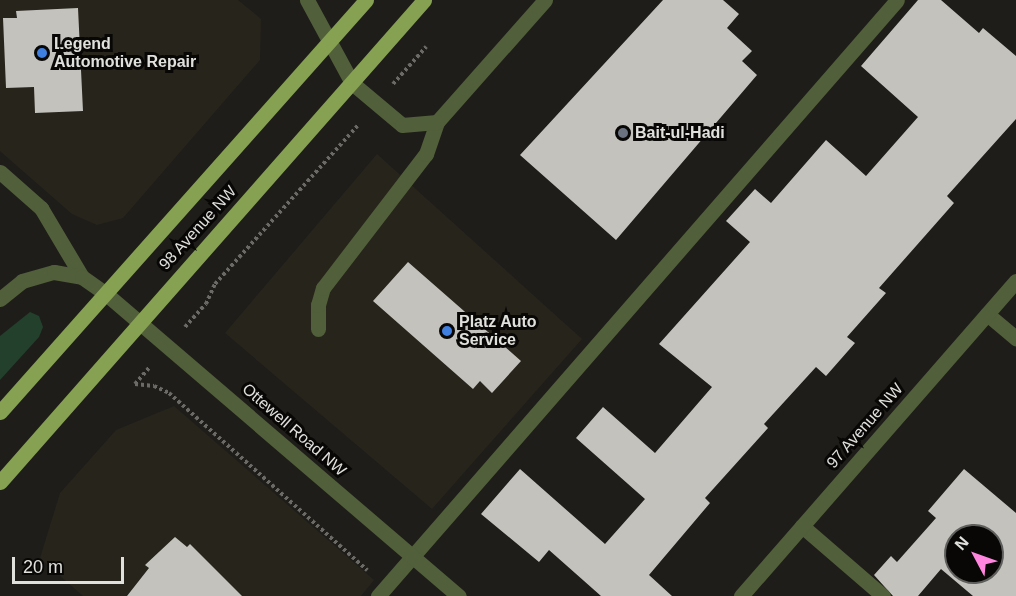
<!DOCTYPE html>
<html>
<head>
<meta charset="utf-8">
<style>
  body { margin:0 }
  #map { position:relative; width:1016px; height:596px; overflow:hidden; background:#1e1d19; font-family:Helvetica,sans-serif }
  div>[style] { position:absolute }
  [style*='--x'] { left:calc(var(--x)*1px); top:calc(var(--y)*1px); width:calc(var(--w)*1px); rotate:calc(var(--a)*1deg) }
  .built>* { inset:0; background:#27241b }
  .green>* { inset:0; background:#23402c }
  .building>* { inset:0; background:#c3c2bd }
  .path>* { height:4px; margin-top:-2px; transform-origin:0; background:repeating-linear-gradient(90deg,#6b6a66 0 3px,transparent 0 6px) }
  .service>* { height:15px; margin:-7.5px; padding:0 7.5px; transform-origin:7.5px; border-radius:7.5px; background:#515f3a }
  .minor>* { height:15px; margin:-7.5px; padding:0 7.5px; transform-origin:7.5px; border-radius:7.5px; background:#515f3a }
  .tertiary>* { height:15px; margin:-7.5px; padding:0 7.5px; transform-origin:7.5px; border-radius:7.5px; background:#515f3a }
  .primary>* { height:15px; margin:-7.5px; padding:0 7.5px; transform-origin:7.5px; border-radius:7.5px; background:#85a151 }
  .dots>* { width:16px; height:16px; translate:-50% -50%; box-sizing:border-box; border:3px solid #080706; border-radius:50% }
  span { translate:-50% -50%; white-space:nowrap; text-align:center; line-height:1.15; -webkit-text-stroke:6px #080706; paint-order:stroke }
  .poi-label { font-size:16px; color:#e0e0dd; font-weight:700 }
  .left { translate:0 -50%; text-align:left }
  .street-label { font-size:16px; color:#e0e0dd }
  .north { position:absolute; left:944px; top:524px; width:60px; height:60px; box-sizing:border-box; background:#080706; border:2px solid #5e5e5c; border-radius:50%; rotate:311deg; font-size:16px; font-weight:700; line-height:24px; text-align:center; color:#e0e0dd }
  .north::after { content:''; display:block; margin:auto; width:21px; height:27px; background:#ff85de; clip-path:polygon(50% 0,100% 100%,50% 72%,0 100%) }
  .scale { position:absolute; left:12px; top:557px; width:112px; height:27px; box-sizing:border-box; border:3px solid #e0e0dd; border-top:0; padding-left:8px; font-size:18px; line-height:21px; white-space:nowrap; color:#e0e0dd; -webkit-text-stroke:4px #080706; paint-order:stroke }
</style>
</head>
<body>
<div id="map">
  <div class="built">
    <i style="clip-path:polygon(0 0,238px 0,261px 19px,260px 60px,123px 218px,97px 225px,72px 214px,0 151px)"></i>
    <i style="clip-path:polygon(377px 154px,582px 339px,432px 509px,225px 333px)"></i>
    <i style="clip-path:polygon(174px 406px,374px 580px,361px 596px,83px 596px,40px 558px,60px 493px,116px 430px)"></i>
  </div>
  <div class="green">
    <i style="clip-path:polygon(30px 312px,39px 316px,43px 327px,39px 337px,0 380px,0 336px)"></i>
  </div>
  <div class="building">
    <i style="clip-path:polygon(663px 0,723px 0,739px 14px,727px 28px,752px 51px,742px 61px,757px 75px,616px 240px,520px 155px)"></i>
    <i style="clip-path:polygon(918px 0,941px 0,979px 33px,983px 28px,1016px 56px,1016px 119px,947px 196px,954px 203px,879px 288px,886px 293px,847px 337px,855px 343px,826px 376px,816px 367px,764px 424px,768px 428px,705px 498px,710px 503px,649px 575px,672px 596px,601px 596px,549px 550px,539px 562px,481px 514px,520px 469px,605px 544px,645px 499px,576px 438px,603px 407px,655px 453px,712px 387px,659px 344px,750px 242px,726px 221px,755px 189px,771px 203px,826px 140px,866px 176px,918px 117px,861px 66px)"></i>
    <i style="clip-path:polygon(78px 8px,83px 111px,35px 113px,34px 87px,6px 88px,3px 18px,17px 18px,16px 11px)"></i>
    <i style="clip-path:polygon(408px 262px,521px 361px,492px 393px,480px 381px,473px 389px,373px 301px)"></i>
    <i style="clip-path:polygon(evenodd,964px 469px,1016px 513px,1016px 596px,973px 596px,941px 569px,918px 596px,893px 596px,874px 575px,891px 556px,897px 562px,936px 518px,928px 511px,964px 469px,956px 536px,992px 536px,992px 572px,956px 572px,956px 536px)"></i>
    <i style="clip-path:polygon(175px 537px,187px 547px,190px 544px,242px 596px,127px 596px,149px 568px,145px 565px)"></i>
  </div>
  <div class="path">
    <i style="--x:393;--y:84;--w:50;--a:-48.3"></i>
    <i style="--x:185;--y:327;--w:31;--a:-48"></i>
    <i style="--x:206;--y:304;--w:22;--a:-66"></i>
    <i style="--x:215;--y:284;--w:215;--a:-48"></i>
    <i style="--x:135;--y:384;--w:23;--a:-49"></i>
    <i style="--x:135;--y:384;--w:19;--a:6"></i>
    <i style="--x:154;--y:386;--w:17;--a:25"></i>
    <i style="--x:169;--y:393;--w:266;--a:41.8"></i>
  </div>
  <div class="service">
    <i style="--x:0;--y:172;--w:55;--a:41.3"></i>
    <i style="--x:41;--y:208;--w:80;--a:59.3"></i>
    <i style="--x:318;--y:329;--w:24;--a:-90"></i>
    <i style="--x:318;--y:305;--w:18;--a:-74"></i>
    <i style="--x:323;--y:288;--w:169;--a:-52.5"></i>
    <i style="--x:426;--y:154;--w:34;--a:-71"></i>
    <i style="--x:437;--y:122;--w:163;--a:-48.5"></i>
    <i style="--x:802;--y:526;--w:107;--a:40.8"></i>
    <i style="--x:378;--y:596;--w:790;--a:-48.95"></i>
  </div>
  <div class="minor">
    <i style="--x:307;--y:0;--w:94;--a:61.5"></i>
    <i style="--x:352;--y:83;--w:65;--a:40"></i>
    <i style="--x:402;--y:125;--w:35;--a:-5"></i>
    <i style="--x:0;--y:299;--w:28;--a:-39"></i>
    <i style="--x:22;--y:281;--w:33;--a:-16"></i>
    <i style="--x:54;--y:272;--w:28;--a:10"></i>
    <i style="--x:82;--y:277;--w:28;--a:35"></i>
    <i style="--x:987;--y:314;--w:38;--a:40"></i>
    <i style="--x:741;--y:596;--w:418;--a:-48.9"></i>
  </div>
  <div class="tertiary">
    <i style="--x:105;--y:293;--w:466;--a:40.6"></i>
  </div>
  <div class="primary">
    <i style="--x:0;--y:412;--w:551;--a:-48.38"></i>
    <i style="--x:0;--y:482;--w:642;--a:-48.66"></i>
  </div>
  <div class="dots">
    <i style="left:42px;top:53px;background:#3f7fe0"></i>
    <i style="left:623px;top:133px;background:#6b7280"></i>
    <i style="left:447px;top:331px;background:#3f7fe0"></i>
  </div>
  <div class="poi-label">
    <span class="left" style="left:54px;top:53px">Legend<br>Automotive Repair</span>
    <span class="left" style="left:635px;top:133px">Bait-ul-Hadi</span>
    <span class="left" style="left:459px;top:331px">Platz Auto<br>Service</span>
  </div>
  <div class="street-label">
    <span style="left:198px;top:228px;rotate:-48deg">98 Avenue NW</span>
    <span style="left:865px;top:426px;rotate:-49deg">97 Avenue NW</span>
    <span style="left:294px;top:430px;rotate:41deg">Ottewell Road NW</span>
  </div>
  <div class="north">N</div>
  <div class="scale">20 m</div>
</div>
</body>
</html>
